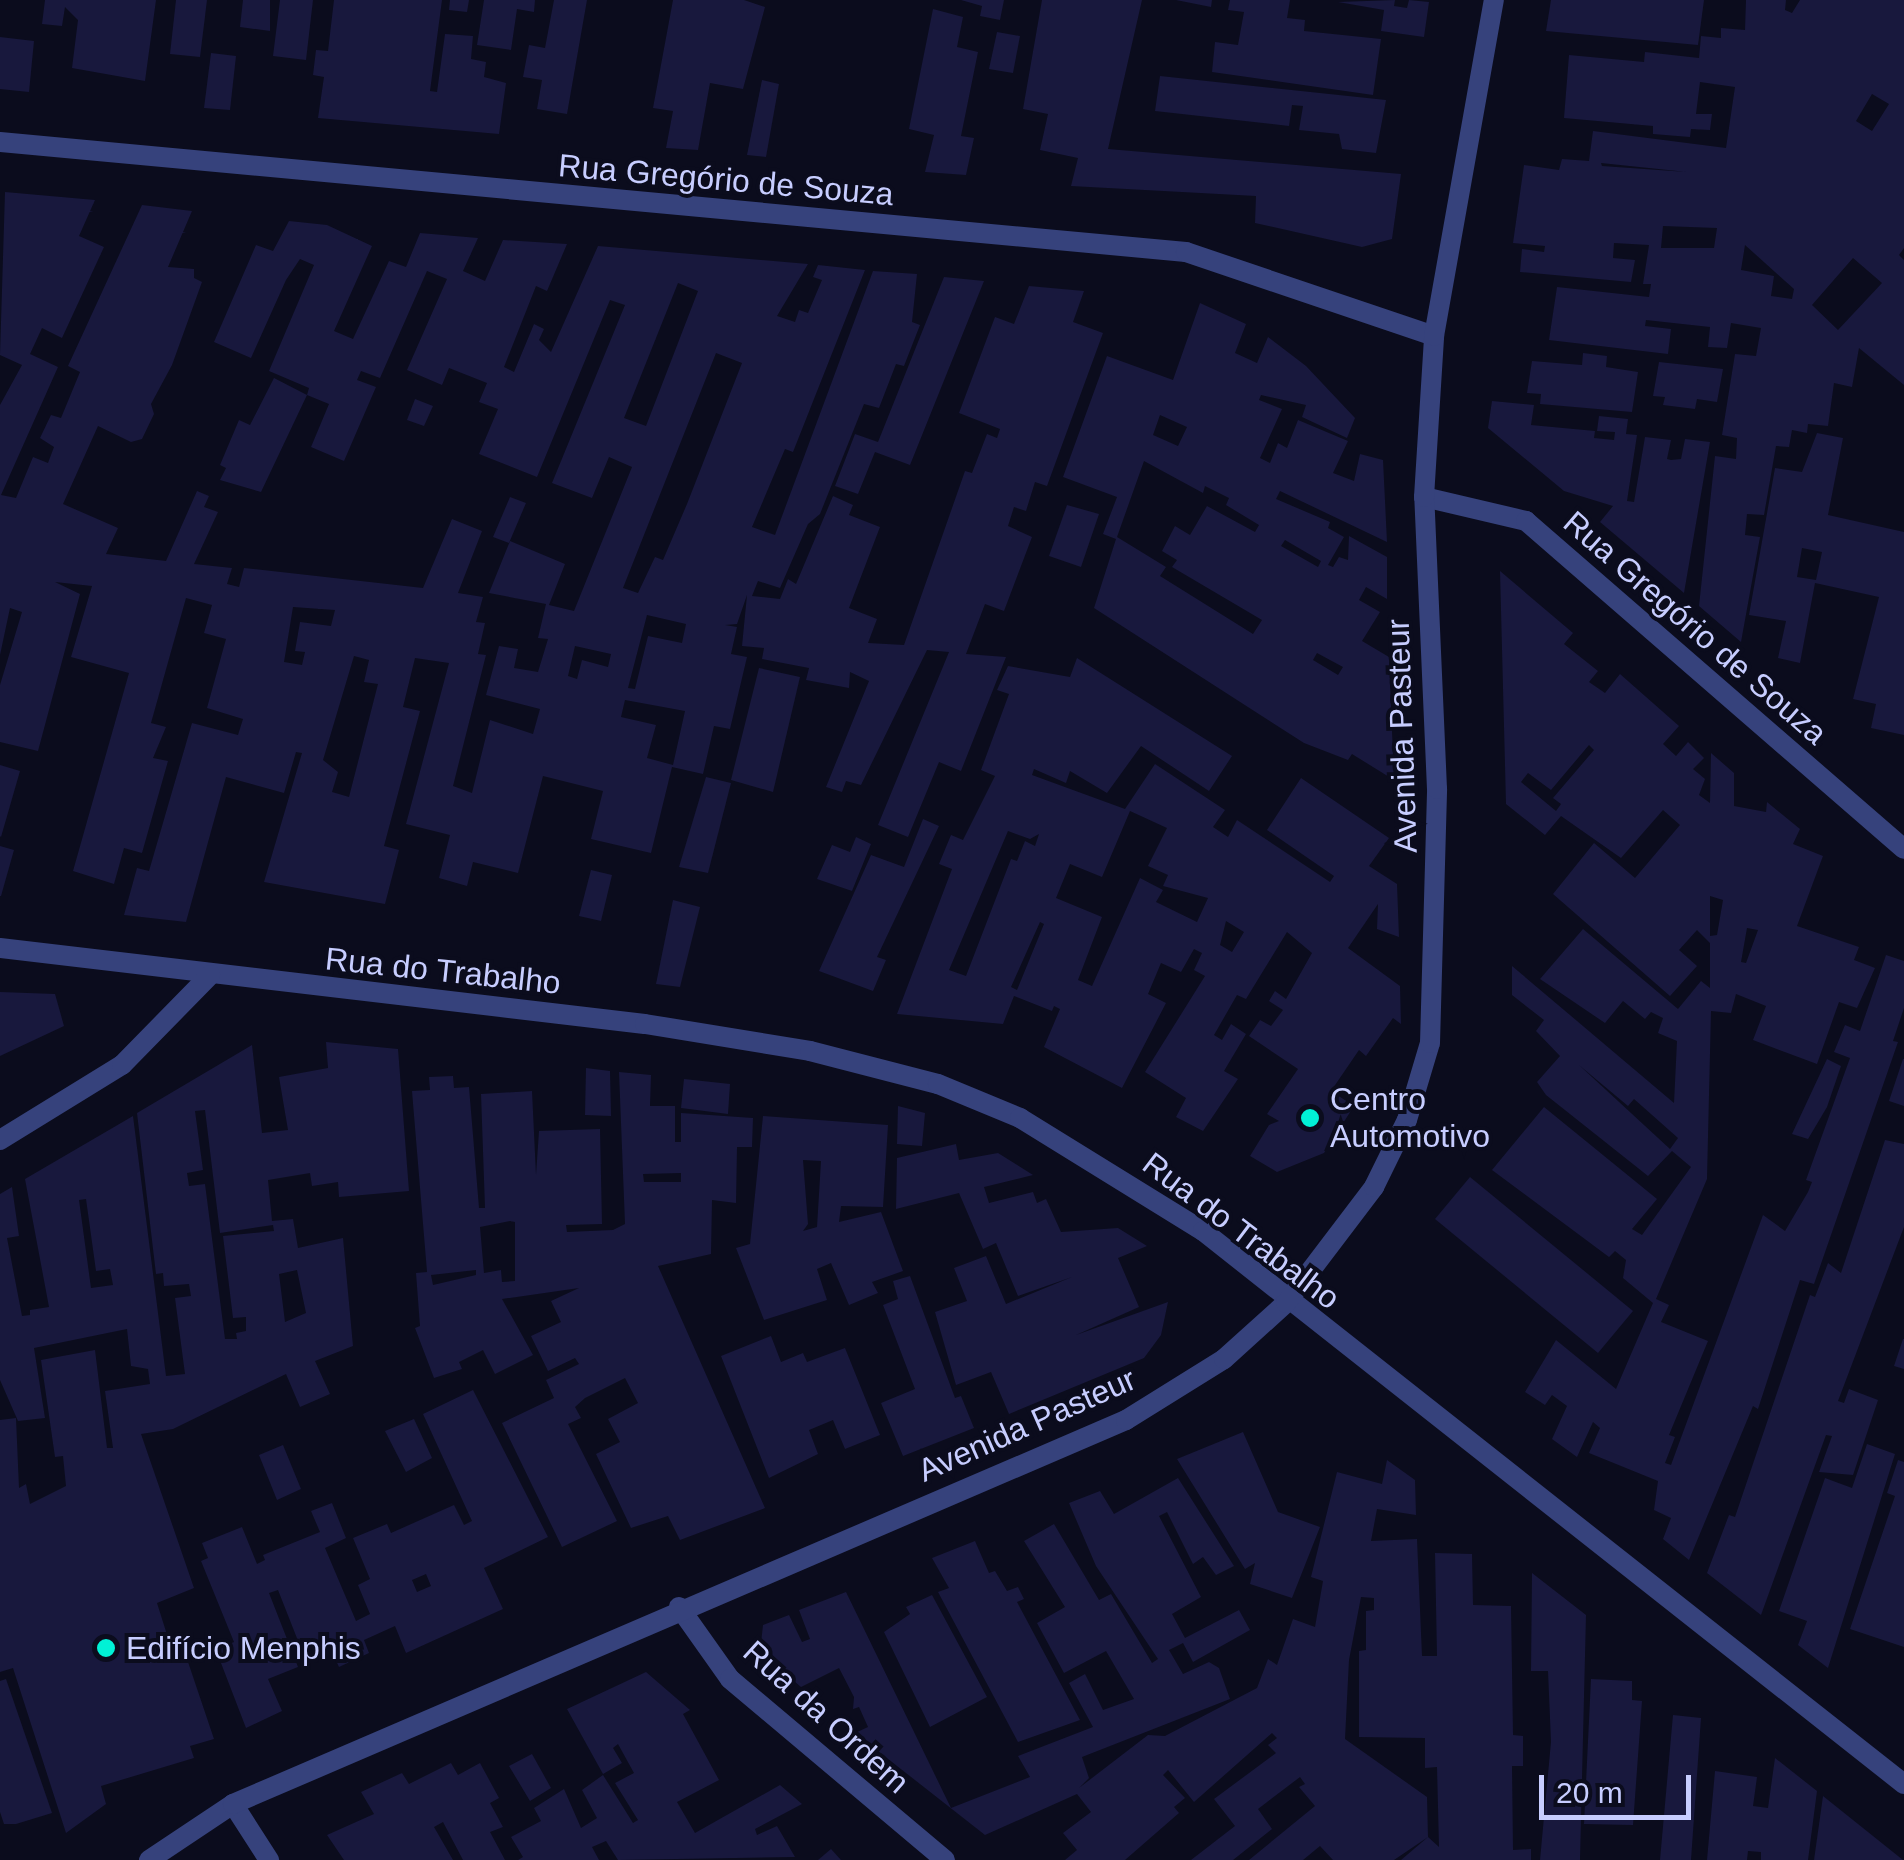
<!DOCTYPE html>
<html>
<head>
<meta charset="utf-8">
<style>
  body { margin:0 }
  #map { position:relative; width:1904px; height:1860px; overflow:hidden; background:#0b0c1d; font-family:Helvetica,sans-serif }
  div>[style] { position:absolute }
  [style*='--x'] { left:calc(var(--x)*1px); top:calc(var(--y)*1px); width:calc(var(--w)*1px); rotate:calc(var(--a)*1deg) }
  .building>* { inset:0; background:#18183d }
  .minor>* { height:20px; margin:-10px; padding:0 10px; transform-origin:10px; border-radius:10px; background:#36427c }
  .dots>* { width:28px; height:28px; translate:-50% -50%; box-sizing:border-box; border:5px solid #0b0c1d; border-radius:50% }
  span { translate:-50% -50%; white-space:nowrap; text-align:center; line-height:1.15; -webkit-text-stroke:8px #0b0c1d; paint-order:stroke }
  .street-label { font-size:32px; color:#c7cdff }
  .poi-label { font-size:32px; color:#c7cdff }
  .left { translate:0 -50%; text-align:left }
  .scale { position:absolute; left:1539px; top:1775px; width:152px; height:45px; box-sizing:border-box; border:5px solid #c7cdff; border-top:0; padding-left:12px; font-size:30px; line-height:35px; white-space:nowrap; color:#c7cdff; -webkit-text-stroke:8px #0b0c1d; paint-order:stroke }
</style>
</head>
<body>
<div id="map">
  <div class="building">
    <i style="clip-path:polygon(45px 0,156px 0,145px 81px,72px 68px,78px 20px,65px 7px,62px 26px,42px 24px)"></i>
    <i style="clip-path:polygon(176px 0,207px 0,200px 57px,170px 54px)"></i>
    <i style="clip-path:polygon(243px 0,270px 0,270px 31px,240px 27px)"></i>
    <i style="clip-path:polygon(280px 0,313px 0,306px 60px,273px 56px)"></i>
    <i style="clip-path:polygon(334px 0,442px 0,430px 91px,437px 92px,445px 34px,473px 36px,471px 59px,486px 62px,484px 77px,506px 83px,499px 134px,318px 118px,324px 77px,313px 75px,316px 50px,328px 51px)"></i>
    <i style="clip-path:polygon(450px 0,469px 0,467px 12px,449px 10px)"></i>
    <i style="clip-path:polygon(484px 0,535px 0,534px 12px,517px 9px,511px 50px,477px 45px)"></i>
    <i style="clip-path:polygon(554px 0,587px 0,567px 114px,537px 109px,542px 80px,523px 77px,529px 45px,545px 48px)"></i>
    <i style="clip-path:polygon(673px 0,744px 0,765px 7px,743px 89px,710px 83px,698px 150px,666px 148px,673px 111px,653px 108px)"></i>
    <i style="clip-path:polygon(961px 0,1004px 0,1000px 20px,980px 16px,982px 6px)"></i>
    <i style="clip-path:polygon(1042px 0,1142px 0,1108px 149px,1401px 174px,1392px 239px,1362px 247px,1255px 223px,1256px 196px,1071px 186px,1078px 158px,1040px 150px,1048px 114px,1023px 109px)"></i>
    <i style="clip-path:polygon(1176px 0,1212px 0,1211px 7px)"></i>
    <i style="clip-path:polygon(1230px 0,1290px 0,1287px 18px,1305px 20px,1304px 31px,1381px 39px,1373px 95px,1212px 72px,1215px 42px,1238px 45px,1244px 12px,1228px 10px)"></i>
    <i style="clip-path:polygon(1395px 0,1394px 6px,1407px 8px,1409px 0,1429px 2px,1424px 37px,1381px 31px,1384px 10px,1338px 2px)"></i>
    <i style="clip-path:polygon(1551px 0,1704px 0,1698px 45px,1546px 31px)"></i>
    <i style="clip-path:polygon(evenodd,1746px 0,1786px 0,1785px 10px,1792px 13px,1800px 0,1904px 0,1904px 248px,1899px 255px,1904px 260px,1904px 385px,1859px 348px,1852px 387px,1834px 383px,1828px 426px,1808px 424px,1807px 433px,1792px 430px,1789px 447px,1776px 446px,1764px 515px,1747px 514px,1745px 535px,1760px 537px,1741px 642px,1699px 606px,1715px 456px,1736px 459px,1737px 438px,1722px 435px,1735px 354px,1756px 356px,1761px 328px,1731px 323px,1727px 348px,1708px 347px,1710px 327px,1646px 320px,1645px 326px,1671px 329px,1668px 354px,1549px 340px,1557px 287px,1649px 297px,1651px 284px,1643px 284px,1649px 245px,1614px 243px,1613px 258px,1635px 260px,1631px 282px,1520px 272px,1522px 249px,1544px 252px,1545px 246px,1513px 243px,1524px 165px,1559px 170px,1562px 159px,1589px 161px,1593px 131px,1726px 148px,1735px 87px,1700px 82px,1696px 114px,1712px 114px,1710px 130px,1691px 129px,1690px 137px,1653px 134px,1653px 126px,1564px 118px,1569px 55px,1644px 62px,1645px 52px,1699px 58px,1701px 36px,1721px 38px,1721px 28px,1745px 30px,1746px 0,1872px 94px,1889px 104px,1872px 131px,1856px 121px,1872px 94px,1746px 0,1601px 163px,1687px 172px,1602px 166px,1601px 163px,1746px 0,1663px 226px,1717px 228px,1714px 248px,1661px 248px,1663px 226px,1746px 0,1745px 245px,1794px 289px,1792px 299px,1771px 296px,1774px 276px,1741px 270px,1745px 245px,1746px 0,1853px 258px,1882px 283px,1838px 330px,1812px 305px,1853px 258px)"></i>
    <i style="clip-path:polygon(933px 9px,963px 17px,957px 47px,978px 52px,961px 136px,974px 138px,966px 175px,925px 172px,934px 135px,909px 129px)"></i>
    <i style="clip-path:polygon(997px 32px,1020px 36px,1013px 73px,989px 69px)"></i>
    <i style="clip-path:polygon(0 37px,34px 41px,29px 92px,0 89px)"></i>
    <i style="clip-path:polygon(211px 53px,236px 56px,230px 110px,204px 108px)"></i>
    <i style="clip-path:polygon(1160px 76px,1386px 100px,1376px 153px,1342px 149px,1339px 134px,1299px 130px,1303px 106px,1292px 105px,1289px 126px,1155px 111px)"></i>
    <i style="clip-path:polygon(762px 80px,779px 84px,766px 157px,747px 155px)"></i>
    <i style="clip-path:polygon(evenodd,5px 192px,95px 200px,79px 236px,104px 247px,62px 338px,42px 328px,30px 354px,58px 367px,1px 495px,16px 498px,33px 457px,48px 463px,54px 447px,40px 438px,51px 415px,61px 418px,80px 372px,68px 366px,142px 205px,192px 211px,168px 267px,194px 269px,194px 278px,202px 282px,172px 365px,151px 404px,154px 414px,142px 439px,131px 442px,98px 426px,63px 504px,118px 528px,106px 554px,166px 561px,197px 491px,209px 496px,204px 507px,218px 512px,194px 564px,232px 568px,227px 584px,239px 587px,244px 568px,423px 588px,452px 519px,482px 531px,458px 593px,483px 597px,476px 622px,485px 623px,478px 654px,486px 655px,453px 786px,472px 793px,490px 720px,533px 734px,540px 709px,486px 695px,499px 646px,518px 649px,514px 668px,538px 672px,548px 639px,538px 638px,546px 604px,489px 593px,510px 541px,565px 564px,549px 605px,574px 611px,632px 467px,609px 457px,592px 498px,552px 483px,625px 305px,610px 300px,537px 477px,479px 454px,498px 409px,479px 402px,487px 383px,449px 368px,442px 385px,407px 370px,447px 279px,427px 271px,380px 378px,361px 371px,357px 380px,376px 387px,344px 461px,311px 447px,329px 404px,307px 395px,261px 492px,220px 480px,226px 468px,220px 465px,239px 420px,250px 425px,274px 378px,307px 395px,309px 388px,269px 371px,314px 265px,300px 259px,286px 280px,251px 358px,214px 342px,256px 245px,273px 251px,289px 221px,327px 225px,372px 246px,334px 331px,353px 339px,389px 261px,406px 267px,420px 233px,478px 238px,463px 271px,485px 281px,503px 240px,567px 244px,547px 291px,536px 286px,504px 367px,514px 372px,534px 324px,544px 329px,539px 340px,551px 352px,598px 246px,808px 264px,777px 316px,795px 322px,799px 310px,808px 313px,822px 280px,813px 277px,818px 265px,865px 270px,793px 452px,785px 449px,752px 527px,775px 535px,873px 271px,917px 274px,912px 322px,920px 325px,904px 366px,896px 364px,879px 408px,864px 404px,820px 514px,808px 524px,780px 588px,758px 581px,752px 596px,780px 599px,788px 579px,796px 584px,833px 496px,853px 505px,849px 515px,880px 527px,849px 608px,877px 619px,868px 643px,904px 645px,965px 471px,972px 473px,987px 434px,997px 438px,1000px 429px,959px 413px,995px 317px,1014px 324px,1029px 286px,1084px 291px,1073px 322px,1103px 333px,1047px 486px,1035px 482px,1026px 511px,1014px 507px,1008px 526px,1032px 537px,1004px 611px,985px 604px,966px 654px,1006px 657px,961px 771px,939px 762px,908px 837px,878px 825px,949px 652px,927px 650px,861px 785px,846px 781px,842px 792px,826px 787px,869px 681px,850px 672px,849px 688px,806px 680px,809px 668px,762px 659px,764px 648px,742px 646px,747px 595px,737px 624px,725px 625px,737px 627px,731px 654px,747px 657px,730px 729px,714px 726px,703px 774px,672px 767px,651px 853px,591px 839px,603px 791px,543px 776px,518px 873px,473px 862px,467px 886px,439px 878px,450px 835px,406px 824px,449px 663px,415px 658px,403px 707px,420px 711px,384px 846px,399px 850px,385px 904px,264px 882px,302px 753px,296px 752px,284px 793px,226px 777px,186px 922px,124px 915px,137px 868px,149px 871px,192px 723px,238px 735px,243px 719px,207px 708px,226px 639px,204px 633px,212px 605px,186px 598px,151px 723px,166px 727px,153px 758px,168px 761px,142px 853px,124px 848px,114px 884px,73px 871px,129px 673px,71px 657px,92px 586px,55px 582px,80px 594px,38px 751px,0 742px,0 685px,22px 612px,10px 608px,0 655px,0 405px,22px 365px,0 355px,5px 192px,678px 283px,698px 291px,646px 426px,624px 418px,678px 283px,5px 192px,716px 353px,742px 363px,687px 504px,663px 560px,655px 557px,638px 593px,623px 588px,716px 353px,5px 192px,293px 607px,335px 610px,331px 626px,300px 622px,295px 651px,305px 652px,302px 665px,284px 662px,293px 607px,5px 192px,647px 615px,686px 624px,682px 643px,648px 636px,635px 689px,628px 688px,647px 615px,5px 192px,575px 646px,611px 654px,608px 667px,582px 660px,577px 679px,568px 676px,575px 646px,5px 192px,354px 656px,369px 660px,364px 682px,378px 684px,349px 797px,332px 792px,338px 772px,323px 760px,354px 656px,5px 192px,625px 700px,685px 711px,673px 765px,647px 758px,656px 725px,621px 717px,625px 700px)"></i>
    <i style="clip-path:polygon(944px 277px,984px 281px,910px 465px,875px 452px,858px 494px,835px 486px,855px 434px,878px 442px)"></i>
    <i style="clip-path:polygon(evenodd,1200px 303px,1246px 324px,1235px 353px,1257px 363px,1268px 337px,1306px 366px,1355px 418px,1347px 438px,1302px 417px,1306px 405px,1261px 395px,1259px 400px,1282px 409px,1260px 458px,1270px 463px,1278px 443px,1287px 448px,1298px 420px,1348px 441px,1333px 473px,1354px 481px,1360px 454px,1383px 460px,1387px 542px,1280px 491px,1276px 499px,1330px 522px,1328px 528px,1344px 537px,1328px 565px,1333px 567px,1339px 557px,1348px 560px,1349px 536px,1387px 557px,1387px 599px,1366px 587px,1359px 600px,1380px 612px,1362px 641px,1389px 657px,1394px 780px,1352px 754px,1348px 760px,1304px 743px,1094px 608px,1116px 539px,1103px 534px,1117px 497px,1063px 477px,1107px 356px,1173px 380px,1200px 303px,1160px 415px,1187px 427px,1178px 446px,1153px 435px,1160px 415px,1200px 303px,1144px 461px,1203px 493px,1205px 486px,1229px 498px,1226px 505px,1259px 525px,1255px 532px,1207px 506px,1190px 535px,1175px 526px,1162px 551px,1177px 560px,1172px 567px,1262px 620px,1253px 634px,1160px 576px,1166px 567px,1117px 537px,1144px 461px,1200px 303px,1285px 540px,1321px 561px,1318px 567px,1281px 546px,1285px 540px,1200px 303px,1317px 653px,1343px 667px,1338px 675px,1313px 660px,1317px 653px)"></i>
    <i style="clip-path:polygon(1583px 353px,1607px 356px,1606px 367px,1638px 372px,1632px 412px,1540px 404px,1541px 394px,1527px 393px,1532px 361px,1582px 365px)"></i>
    <i style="clip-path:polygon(1659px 362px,1723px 369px,1717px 402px,1697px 399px,1695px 409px,1663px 405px,1665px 397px,1653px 396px)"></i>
    <i style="clip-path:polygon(415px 399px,433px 406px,424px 426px,407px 420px)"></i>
    <i style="clip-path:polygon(1492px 401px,1534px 405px,1531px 425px,1595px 431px,1594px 438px,1614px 440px,1615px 432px,1597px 431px,1599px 416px,1628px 419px,1626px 434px,1637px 435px,1627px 501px,1634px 502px,1645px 437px,1671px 440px,1667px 459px,1671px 460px,1681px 459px,1685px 439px,1710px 442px,1684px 593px,1600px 522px,1613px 506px,1564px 491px,1488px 428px)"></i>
    <i style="clip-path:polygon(evenodd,1817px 433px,1843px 438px,1828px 515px,1904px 532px,1904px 735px,1871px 728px,1876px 704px,1853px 699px,1879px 597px,1815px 583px,1800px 663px,1778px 658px,1786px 621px,1749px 615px,1775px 468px,1802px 472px,1817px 433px,1802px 548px,1822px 552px,1816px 580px,1797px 577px,1802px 548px)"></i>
    <i style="clip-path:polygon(510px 497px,526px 503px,509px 543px,493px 537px)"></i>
    <i style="clip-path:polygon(1067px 505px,1099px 514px,1081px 567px,1049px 556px)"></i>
    <i style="clip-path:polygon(evenodd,1500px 571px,1573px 633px,1564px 644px,1598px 671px,1589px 682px,1605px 693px,1620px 674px,1679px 726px,1663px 744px,1676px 756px,1688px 742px,1704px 758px,1693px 769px,1705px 779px,1699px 795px,1710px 803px,1711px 753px,1734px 773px,1734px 806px,1766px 812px,1767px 802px,1800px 829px,1793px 844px,1823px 856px,1797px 926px,1859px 947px,1854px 960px,1875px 968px,1857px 1008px,1839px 1002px,1817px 1064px,1753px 1040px,1766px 1006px,1736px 994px,1731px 1013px,1711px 1011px,1707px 1179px,1656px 1299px,1669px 1305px,1661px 1322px,1708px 1341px,1669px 1435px,1675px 1437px,1665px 1463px,1671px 1465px,1763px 1215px,1785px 1231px,1808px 1192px,1812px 1182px,1806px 1180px,1850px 1058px,1834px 1052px,1845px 1025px,1860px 1031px,1886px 955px,1904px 961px,1904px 1008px,1893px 1041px,1898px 1042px,1814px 1284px,1800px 1280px,1758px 1409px,1753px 1406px,1689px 1560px,1663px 1539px,1671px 1518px,1654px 1510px,1658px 1481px,1589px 1453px,1600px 1428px,1593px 1422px,1577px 1457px,1552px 1439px,1567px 1406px,1552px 1395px,1545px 1405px,1525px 1392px,1556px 1340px,1616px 1389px,1653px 1303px,1623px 1278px,1626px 1260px,1615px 1251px,1609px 1257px,1492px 1170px,1544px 1107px,1657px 1199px,1632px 1229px,1642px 1235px,1691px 1167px,1672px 1151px,1648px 1176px,1546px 1095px,1537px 1082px,1560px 1056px,1536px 1031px,1544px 1020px,1512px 995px,1512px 966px,1674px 1103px,1677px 1041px,1658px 1033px,1663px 1018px,1651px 1012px,1645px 1019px,1623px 1001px,1605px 1023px,1540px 979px,1583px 929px,1678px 1009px,1701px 981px,1710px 988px,1710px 943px,1697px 930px,1679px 950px,1697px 966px,1670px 996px,1553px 894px,1594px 843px,1635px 878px,1680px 825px,1663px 810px,1621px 858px,1561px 816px,1545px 835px,1506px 804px,1500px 571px,1589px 745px,1594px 750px,1553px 798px,1561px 804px,1556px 811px,1521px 782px,1528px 773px,1551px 790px,1589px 745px,1500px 571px,1710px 896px,1723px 900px,1717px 935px,1710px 936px,1710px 896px,1500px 571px,1747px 928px,1758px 930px,1746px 963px,1741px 962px,1747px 928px,1500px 571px,1579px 1065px,1628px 1106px,1634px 1099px,1678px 1138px,1670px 1149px,1579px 1065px)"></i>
    <i style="clip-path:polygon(evenodd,1077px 658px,1232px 756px,1209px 791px,1141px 746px,1107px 793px,1070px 771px,1066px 783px,1034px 769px,1032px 775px,1125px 809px,1155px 764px,1225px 810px,1213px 827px,1228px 837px,1237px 820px,1330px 882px,1334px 876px,1267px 830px,1301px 778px,1389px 838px,1369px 866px,1397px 884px,1399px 937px,1377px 929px,1378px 904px,1348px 948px,1400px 986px,1401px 1024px,1393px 1018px,1366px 1056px,1359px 1050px,1331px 1091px,1354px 1106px,1324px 1153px,1277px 1172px,1250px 1156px,1269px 1125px,1279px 1121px,1267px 1114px,1298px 1069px,1249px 1036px,1260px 1020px,1271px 1026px,1283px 1010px,1269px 1001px,1275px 991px,1286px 999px,1312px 953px,1287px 932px,1246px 999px,1237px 995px,1214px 1035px,1222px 1040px,1231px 1024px,1246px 1034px,1224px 1071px,1238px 1079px,1203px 1131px,1176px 1117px,1186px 1098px,1145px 1072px,1205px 976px,1194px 970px,1202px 953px,1194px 949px,1181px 972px,1161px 963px,1148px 994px,1166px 1003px,1122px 1088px,1044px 1047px,1060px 1009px,1054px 1006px,1052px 1011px,1014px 996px,1003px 1024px,897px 1014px,952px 869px,939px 864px,951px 835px,963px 840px,995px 776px,981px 770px,1009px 694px,997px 690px,1008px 666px,1070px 677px,1077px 658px,1130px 811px,1167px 828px,1148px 866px,1168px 875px,1163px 886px,1208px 898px,1197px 922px,1156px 902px,1163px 890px,1140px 878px,1092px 986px,1078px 980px,1102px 917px,1056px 898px,1070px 864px,1102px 877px,1130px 811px,1077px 658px,1008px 831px,1030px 839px,1039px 834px,1035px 846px,1025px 841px,1017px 861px,1011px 859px,966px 976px,949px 970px,1008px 831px,1077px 658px,1226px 921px,1244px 932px,1232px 952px,1220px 945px,1226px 921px,1077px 658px,1040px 922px,1044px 924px,1017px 990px,1011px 987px,1040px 922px)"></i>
    <i style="clip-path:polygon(759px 668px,800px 677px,773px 792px,731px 780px)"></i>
    <i style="clip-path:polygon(0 765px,20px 771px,1px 837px,0 836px)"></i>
    <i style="clip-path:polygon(706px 777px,731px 783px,708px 873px,679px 867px)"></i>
    <i style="clip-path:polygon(923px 819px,939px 826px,877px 957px,886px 960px,873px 991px,819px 971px,871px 855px,904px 867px)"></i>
    <i style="clip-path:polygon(856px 837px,871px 844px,852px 891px,817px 879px,832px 845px,850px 852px)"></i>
    <i style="clip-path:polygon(0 846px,14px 850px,1px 896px,0 896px)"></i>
    <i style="clip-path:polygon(591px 870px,612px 875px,601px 921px,579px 916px)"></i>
    <i style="clip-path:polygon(673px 900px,700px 907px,680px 987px,656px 984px)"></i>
    <i style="clip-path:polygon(0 992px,55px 994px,64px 1026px,0 1056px)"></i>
    <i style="clip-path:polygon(evenodd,326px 1042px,398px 1049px,409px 1191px,339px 1197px,338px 1182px,312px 1186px,310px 1173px,268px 1180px,272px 1221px,293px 1219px,298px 1248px,343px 1238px,353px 1346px,315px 1361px,330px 1394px,300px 1407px,286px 1374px,173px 1429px,141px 1434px,194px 1588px,157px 1603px,175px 1660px,186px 1656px,214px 1739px,190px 1746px,194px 1758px,101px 1786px,106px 1804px,66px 1833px,13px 1668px,0 1672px,0 1420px,16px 1418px,19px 1488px,26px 1484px,30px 1504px,66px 1486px,63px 1456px,55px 1457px,41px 1360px,95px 1350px,107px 1448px,113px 1448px,105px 1391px,150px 1384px,148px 1369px,131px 1366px,127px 1329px,34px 1348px,45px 1418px,18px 1421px,0 1380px,0 1194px,12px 1187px,19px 1236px,7px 1238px,22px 1316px,30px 1315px,30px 1310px,49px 1307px,25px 1179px,133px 1116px,166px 1376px,185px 1374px,175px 1298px,191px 1296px,189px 1284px,164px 1286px,163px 1273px,156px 1274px,137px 1113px,252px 1045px,262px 1133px,288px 1130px,279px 1077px,328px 1068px,326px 1042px,205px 1110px,220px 1233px,273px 1225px,274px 1231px,223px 1236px,233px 1318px,246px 1317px,246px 1331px,236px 1333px,237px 1339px,225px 1339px,205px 1184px,189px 1186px,187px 1173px,203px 1170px,195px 1111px,205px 1110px,326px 1042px,86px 1199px,96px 1271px,110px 1269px,113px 1285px,91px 1288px,79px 1200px,86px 1199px,326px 1042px,297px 1270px,306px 1313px,285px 1322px,279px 1274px,297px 1270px)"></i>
    <i style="clip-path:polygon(1827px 1059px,1841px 1066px,1827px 1107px,1808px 1139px,1792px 1134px)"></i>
    <i style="clip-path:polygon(1903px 1059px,1904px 1059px,1904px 1106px,1889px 1101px)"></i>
    <i style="clip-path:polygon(586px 1068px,610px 1071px,611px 1116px,585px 1115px)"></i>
    <i style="clip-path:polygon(evenodd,619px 1072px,651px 1075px,650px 1106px,675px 1106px,675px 1142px,681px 1142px,681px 1113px,753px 1118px,752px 1147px,737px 1147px,736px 1203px,712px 1200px,711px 1254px,658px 1266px,765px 1508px,680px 1540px,668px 1516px,631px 1528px,596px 1454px,620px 1442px,608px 1419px,638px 1403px,625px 1378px,585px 1398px,575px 1407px,581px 1418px,568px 1424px,617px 1521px,562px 1547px,502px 1423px,554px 1398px,546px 1380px,579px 1364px,575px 1358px,548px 1371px,531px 1336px,561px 1322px,551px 1301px,579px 1288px,502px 1299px,533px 1355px,495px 1374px,483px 1350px,459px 1362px,462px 1369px,434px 1378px,415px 1328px,420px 1326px,416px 1273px,427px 1272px,412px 1091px,430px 1090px,429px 1077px,453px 1076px,454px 1088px,469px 1087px,479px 1208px,485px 1208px,481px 1094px,532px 1091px,536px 1175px,539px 1131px,600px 1129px,602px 1224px,566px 1225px,567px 1232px,613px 1230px,625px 1224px,619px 1072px,681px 1173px,681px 1182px,644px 1182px,643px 1174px,681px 1173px,619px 1072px,510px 1221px,515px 1222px,515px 1281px,502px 1282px,501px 1270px,484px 1273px,480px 1227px,510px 1221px,619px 1072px,476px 1270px,476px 1275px,433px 1285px,431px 1275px,476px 1270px)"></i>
    <i style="clip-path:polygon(684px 1079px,730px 1084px,728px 1114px,681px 1108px)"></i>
    <i style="clip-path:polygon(898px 1106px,925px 1113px,922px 1146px,897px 1144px)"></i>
    <i style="clip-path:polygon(evenodd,763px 1116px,888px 1125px,883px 1207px,841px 1206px,839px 1222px,881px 1212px,903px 1271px,872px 1282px,878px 1293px,849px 1305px,831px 1263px,817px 1269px,827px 1300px,764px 1320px,736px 1248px,750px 1244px,763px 1116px,803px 1160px,821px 1161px,817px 1227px,803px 1231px,808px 1224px,803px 1160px)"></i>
    <i style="clip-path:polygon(1885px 1140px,1904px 1144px,1904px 1227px,1838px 1401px,1844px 1403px,1849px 1389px,1878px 1400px,1853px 1475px,1819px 1472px,1832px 1436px,1826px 1435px,1761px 1615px,1707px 1573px,1729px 1515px,1735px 1517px,1810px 1295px,1815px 1297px,1828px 1263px,1841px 1273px)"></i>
    <i style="clip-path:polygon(956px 1144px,959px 1160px,998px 1153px,1033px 1175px,984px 1187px,989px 1203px,1033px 1192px,1037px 1203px,1046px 1199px,1061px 1232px,1118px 1228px,1147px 1246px,1118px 1258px,1139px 1307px,1076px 1335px,1168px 1302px,1161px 1335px,1144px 1358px,1009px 1414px,991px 1372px,956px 1385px,935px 1312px,967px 1301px,954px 1268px,986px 1256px,1006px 1304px,1072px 1277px,1018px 1296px,996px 1243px,983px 1249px,959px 1193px,896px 1209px,897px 1158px)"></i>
    <i style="clip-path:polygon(1470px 1177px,1633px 1311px,1598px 1353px,1435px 1219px)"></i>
    <i style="clip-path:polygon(910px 1276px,955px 1398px,961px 1396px,974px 1428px,903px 1456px,881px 1403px,915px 1389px,883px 1305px,898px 1299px,893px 1281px)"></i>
    <i style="clip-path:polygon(771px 1336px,781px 1362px,803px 1353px,807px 1362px,845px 1348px,880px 1435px,845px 1449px,833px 1420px,809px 1430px,818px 1454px,769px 1478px,721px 1356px)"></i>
    <i style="clip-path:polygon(1903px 1339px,1904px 1339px,1904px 1369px,1894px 1366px)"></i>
    <i style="clip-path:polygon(evenodd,473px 1390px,548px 1537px,484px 1568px,503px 1609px,406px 1653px,395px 1626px,364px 1640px,369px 1653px,339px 1667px,327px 1641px,302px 1651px,278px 1590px,269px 1593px,298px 1667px,268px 1679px,282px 1711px,246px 1728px,216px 1650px,234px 1642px,201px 1561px,208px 1558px,202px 1543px,242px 1527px,257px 1564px,265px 1560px,263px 1555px,320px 1532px,311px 1511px,332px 1503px,346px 1538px,325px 1548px,356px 1621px,370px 1614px,358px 1585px,370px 1579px,353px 1538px,387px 1524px,391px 1533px,454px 1505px,464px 1525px,472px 1521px,423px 1414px,473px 1390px,426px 1574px,431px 1586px,417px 1592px,412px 1580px,426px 1574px)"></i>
    <i style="clip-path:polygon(414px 1419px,432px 1458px,406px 1472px,385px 1431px)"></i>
    <i style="clip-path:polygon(1243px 1432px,1278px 1512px,1320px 1527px,1292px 1598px,1250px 1584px,1255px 1563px,1245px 1569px,1177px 1459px)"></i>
    <i style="clip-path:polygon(1867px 1444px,1895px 1454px,1828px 1668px,1798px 1645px,1807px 1621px,1779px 1611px,1825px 1478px,1852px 1488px)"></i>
    <i style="clip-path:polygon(283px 1445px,301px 1489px,277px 1500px,259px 1455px)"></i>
    <i style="clip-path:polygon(1387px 1460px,1415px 1480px,1416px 1515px,1377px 1509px,1371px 1541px,1417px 1539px,1422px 1656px,1437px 1656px,1435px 1553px,1472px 1554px,1473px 1605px,1511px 1606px,1513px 1735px,1523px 1736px,1523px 1766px,1512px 1766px,1513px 1850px,1531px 1849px,1531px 1860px,1401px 1860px,1428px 1837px,1439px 1847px,1437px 1767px,1425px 1768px,1425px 1738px,1359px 1737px,1359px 1651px,1366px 1650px,1366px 1611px,1374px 1610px,1374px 1598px,1361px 1597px,1349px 1660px,1345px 1739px,1427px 1797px,1428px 1837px,1394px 1860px,1333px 1860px,1320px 1846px,1303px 1860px,1249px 1860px,1315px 1806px,1299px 1787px,1305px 1784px,1300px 1777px,1258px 1809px,1272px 1829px,1233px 1860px,1191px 1860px,1235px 1826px,1214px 1799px,1276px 1753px,1268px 1745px,1277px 1738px,1272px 1733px,1194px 1802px,1168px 1770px,1163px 1775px,1185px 1798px,1174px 1807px,1179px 1813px,1125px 1860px,1065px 1860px,1077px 1850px,1063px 1833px,1091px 1812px,1077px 1794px,985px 1835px,855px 1733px,868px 1727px,859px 1707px,853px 1709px,854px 1697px,839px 1668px,801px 1687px,760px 1652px,763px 1625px,789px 1615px,802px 1642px,810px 1639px,799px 1610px,846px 1592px,951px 1808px,1030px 1777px,1018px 1756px,1093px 1727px,1069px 1683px,1085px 1674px,1103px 1710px,1134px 1699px,1106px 1651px,1064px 1673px,1037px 1623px,1065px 1607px,1024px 1541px,1054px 1524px,1099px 1600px,1111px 1594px,1152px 1663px,1158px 1659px,1096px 1566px,1069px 1503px,1100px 1491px,1114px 1514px,1178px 1478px,1234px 1566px,1216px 1575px,1203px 1557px,1193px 1564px,1167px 1512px,1159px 1516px,1201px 1597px,1172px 1614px,1185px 1638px,1239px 1610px,1250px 1630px,1193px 1662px,1183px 1643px,1169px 1650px,1183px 1674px,1209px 1662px,1219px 1668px,1230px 1699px,1082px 1757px,1089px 1778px,1079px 1788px,1148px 1735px,1165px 1736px,1257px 1688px,1268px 1659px,1277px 1665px,1293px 1619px,1315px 1627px,1323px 1581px,1311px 1577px,1337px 1472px,1382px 1484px)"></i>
    <i style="clip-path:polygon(1898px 1460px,1904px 1462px,1904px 1647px,1850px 1629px,1895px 1496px,1887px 1493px)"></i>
    <i style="clip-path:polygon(975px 1541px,989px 1573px,995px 1571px,1007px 1591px,1018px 1587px,1024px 1599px,1017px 1602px,1080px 1720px,1018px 1742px,938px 1592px,949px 1588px,932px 1558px)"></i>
    <i style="clip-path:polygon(1532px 1573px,1586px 1615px,1580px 1860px,1540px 1860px,1551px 1742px,1548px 1671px,1531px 1671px)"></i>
    <i style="clip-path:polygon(932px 1595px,987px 1697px,930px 1727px,884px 1632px,910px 1614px,906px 1607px)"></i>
    <i style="clip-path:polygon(646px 1672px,690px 1710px,683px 1714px,719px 1780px,677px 1802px,695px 1833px,780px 1785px,802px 1804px,755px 1829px,757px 1835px,777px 1826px,795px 1857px,618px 1860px,606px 1841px,592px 1847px,599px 1860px,518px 1860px,523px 1857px,511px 1837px,541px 1821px,534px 1808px,564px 1789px,581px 1828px,597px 1818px,582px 1790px,603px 1775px,633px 1823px,638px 1820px,615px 1783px,634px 1773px,618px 1744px,613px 1748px,622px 1763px,603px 1774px,567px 1709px)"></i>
    <i style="clip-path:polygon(6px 1679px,52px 1813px,16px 1824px,4px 1824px,0 1812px,0 1681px)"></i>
    <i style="clip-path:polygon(1591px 1679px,1632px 1681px,1632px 1700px,1642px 1701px,1633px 1825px,1584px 1824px)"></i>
    <i style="clip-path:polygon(1673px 1715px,1701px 1718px,1691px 1860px,1660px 1860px)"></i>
    <i style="clip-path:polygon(532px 1754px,551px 1788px,530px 1801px,509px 1766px)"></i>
    <i style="clip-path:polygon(1775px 1758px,1817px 1791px,1808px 1860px,1761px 1860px,1761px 1852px,1748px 1851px,1747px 1860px,1707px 1860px,1715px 1771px,1757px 1777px,1753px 1806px,1768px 1808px)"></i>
    <i style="clip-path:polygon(451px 1763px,458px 1775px,480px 1763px,499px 1798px,490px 1803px,503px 1827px,490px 1832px,505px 1860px,463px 1860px,443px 1822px,434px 1827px,453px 1860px,344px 1860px,327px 1835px,374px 1814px,361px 1792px,402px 1773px,409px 1784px)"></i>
    <i style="clip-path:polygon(1823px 1796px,1903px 1860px,1814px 1860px)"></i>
    <i style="clip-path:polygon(831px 1849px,841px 1860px,818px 1860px)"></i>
  </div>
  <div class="minor">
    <i style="--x:0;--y:142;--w:1191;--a:5.3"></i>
    <i style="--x:1186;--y:252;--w:262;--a:18.7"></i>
    <i style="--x:1424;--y:497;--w:105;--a:13.2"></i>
    <i style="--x:1526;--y:521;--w:500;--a:40.95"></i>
    <i style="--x:0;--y:948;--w:649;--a:6.72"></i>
    <i style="--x:645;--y:1024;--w:167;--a:9.3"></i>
    <i style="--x:810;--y:1051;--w:132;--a:14.5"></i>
    <i style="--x:938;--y:1084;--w:89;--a:22.5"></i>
    <i style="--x:1020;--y:1118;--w:215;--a:31.7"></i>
    <i style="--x:1203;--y:1231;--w:893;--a:38.27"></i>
    <i style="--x:0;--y:1140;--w:143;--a:-31.6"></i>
    <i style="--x:122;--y:1065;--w:126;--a:-45.6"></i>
    <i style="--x:679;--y:1607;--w:88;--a:54.7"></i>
    <i style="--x:730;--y:1679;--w:281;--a:40.1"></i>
    <i style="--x:233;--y:1804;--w:67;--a:57.3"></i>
    <i style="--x:149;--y:1860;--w:101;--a:-33.7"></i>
    <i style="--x:233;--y:1804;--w:972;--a:-23.27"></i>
    <i style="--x:1126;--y:1420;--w:115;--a:-31.9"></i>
    <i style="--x:1224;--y:1359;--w:84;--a:-42.1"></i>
    <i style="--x:1286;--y:1303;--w:146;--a:-52.8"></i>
    <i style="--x:1374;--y:1187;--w:75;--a:-63.8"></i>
    <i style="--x:1407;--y:1120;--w:80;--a:-73.4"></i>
    <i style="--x:1430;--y:1043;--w:254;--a:-88.4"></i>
    <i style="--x:1437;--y:789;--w:292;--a:-92.5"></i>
    <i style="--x:1424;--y:497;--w:161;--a:-86.4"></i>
    <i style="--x:1434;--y:336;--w:341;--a:-79.9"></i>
  </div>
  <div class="dots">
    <i style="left:1310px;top:1118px;background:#01f1d6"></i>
    <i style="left:106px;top:1648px;background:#01f1d6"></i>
  </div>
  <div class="street-label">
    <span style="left:726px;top:180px;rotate:5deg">Rua Gregório de Souza</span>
    <span style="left:1695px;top:628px;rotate:41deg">Rua Gregório de Souza</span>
    <span style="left:1402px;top:736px;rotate:-92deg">Avenida Pasteur</span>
    <span style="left:443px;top:971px;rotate:6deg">Rua do Trabalho</span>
    <span style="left:1241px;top:1231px;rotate:37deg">Rua do Trabalho</span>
    <span style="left:1027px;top:1425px;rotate:-24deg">Avenida Pasteur</span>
    <span style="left:826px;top:1717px;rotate:42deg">Rua da Ordem</span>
  </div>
  <div class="poi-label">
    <span class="left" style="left:1330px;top:1118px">Centro<br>Automotivo</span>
    <span class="left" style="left:126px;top:1648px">Edifício Menphis</span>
  </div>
  <div class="scale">20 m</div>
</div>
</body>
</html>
